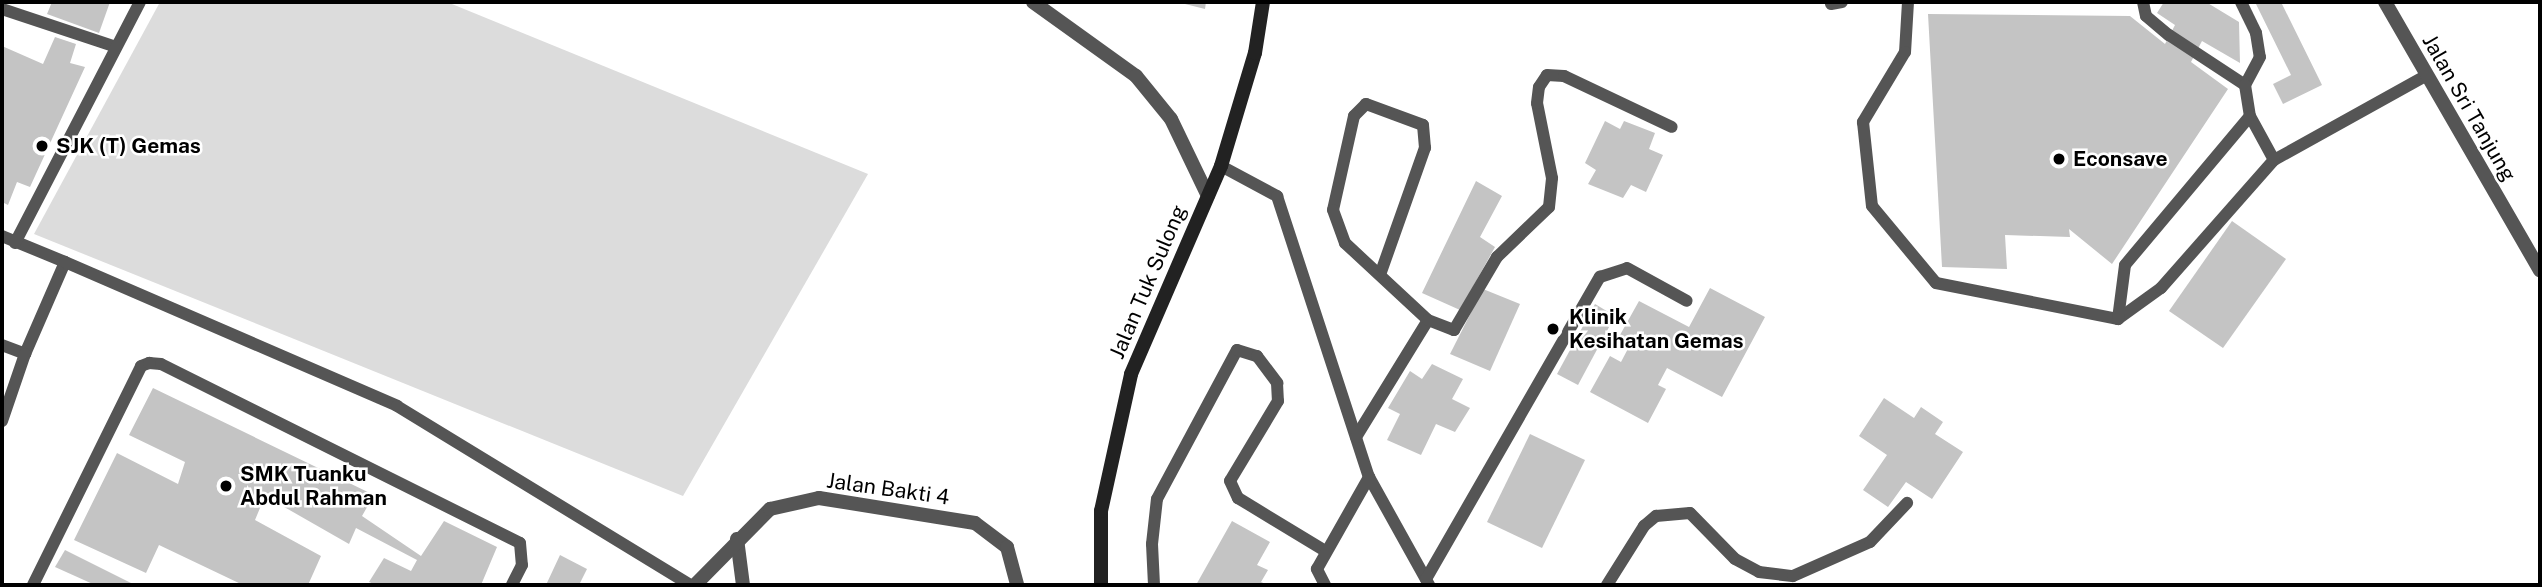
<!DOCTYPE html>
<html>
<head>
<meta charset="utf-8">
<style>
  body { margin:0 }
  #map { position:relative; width:2542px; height:587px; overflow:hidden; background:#fff; font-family:"Public Sans",sans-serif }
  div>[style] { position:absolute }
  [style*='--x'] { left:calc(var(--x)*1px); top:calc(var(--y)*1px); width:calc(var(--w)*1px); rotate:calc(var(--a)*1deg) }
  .green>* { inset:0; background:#dcdcdc }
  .building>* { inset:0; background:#c4c4c4 }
  .lane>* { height:12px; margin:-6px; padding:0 6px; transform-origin:6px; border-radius:6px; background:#555 }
  .street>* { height:14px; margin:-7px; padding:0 7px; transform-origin:7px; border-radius:7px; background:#555 }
  .secondary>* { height:14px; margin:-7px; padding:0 7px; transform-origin:7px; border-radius:7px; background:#222 }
  .dots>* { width:19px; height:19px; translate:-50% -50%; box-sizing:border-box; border:4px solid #fff; border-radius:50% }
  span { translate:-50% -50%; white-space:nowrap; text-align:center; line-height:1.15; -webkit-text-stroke:5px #fff; paint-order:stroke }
  .street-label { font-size:21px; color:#000 }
  .poi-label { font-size:21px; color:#000; font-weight:700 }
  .left { translate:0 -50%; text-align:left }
  .frame { position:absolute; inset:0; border:4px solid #000; pointer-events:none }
</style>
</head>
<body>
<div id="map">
  <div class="green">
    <i style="clip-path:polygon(160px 2px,447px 2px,868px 174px,683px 496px,34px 234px)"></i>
  </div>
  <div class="building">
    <i style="clip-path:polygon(52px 2px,110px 2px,99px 33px,47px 14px)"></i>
    <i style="clip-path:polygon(1177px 2px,1206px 2px,1205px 9px)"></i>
    <i style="clip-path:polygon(2164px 2px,2206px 2px,2239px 22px,2240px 63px,2202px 41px,2191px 62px,2228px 89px,2112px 264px,2069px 229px,2070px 237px,2005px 235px,2007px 269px,1942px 267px,1928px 14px,2130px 16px,2165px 44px,2175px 25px,2157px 13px)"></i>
    <i style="clip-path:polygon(2255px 2px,2281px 2px,2322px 85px,2283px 104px,2273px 84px,2291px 75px)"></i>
    <i style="clip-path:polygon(55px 37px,76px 44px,70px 63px,85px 67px,30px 187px,17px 182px,8px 205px,2px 202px,2px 46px,43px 64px)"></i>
    <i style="clip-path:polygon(1605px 121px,1620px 129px,1624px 121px,1655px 133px,1649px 149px,1663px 155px,1646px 192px,1631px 185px,1623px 198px,1588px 184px,1596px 170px,1585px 163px)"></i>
    <i style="clip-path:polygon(1476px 181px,1502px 196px,1480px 237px,1495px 247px,1460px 310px,1422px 293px)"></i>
    <i style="clip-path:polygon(2232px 221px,2286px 259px,2223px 348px,2169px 311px)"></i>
    <i style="clip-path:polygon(1710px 288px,1765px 317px,1722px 397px,1667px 368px,1658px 385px,1666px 389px,1648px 423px,1590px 392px,1610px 356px,1621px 362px,1632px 341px,1620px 335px,1639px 301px,1689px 327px)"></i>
    <i style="clip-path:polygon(1483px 289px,1520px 304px,1490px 371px,1450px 354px)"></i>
    <i style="clip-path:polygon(1595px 304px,1615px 316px,1578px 385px,1557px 374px)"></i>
    <i style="clip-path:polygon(1432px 364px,1463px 379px,1452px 399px,1470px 408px,1455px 432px,1436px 424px,1421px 455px,1387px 440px,1400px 414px,1388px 408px,1410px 371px,1422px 379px)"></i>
    <i style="clip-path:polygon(153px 388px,374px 495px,362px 516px,421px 556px,444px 521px,497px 547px,481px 585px,376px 585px,369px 582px,384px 558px,411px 571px,417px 560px,356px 528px,349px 544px,265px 496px,255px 520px,321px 556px,308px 585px,243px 585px,159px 545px,146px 573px,74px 540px,117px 453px,178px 484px,185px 462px,129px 435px)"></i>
    <i style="clip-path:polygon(1884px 398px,1914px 418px,1921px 407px,1943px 422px,1935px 434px,1963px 452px,1932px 499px,1906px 482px,1888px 507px,1863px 490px,1887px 455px,1859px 436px)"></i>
    <i style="clip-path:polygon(1530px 434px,1585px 460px,1542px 548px,1487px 522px)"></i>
    <i style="clip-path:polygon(1232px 521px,1270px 542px,1257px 565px,1268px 570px,1261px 582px,1268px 585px,1196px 585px)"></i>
    <i style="clip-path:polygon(65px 550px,135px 585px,95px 585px,55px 567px)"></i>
    <i style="clip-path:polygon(560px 555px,587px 569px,579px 585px,546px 585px)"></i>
  </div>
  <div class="lane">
    <i style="--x:1908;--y:2;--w:50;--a:93.4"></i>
    <i style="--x:1905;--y:52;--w:82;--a:121"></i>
    <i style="--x:1863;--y:122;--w:84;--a:83.9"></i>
    <i style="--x:1872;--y:206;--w:100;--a:50.3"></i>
    <i style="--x:1936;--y:283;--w:186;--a:11.2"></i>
    <i style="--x:2118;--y:319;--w:53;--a:-35.8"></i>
    <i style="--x:2161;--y:288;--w:171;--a:-48.6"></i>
    <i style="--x:2274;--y:160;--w:171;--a:-29"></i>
    <i style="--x:2143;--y:2;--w:14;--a:78"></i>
    <i style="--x:2146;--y:16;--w:30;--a:40"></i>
    <i style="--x:2169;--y:35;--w:91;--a:33.3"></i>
    <i style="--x:2241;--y:2;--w:34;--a:64"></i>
    <i style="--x:2256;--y:33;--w:24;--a:81"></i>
    <i style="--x:2260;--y:57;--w:32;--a:118"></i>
    <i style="--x:2245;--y:85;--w:31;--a:81"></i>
    <i style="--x:2250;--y:116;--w:50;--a:61.4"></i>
    <i style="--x:1831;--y:4;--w:11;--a:-10"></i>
    <i style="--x:2;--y:9;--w:120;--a:18.4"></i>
    <i style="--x:1221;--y:166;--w:64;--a:28.2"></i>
    <i style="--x:1277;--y:196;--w:296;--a:71.9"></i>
    <i style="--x:1369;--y:477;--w:124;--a:60.9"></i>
    <i style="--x:2;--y:236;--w:68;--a:22.4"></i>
    <i style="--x:15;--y:243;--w:271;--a:-62.6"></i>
    <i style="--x:1381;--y:272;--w:132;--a:-70.5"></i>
    <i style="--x:1425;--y:148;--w:23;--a:-95"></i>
    <i style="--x:1423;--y:125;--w:61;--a:-159.8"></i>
    <i style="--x:1366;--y:104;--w:17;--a:135"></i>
    <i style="--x:1354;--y:116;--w:96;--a:102.6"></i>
    <i style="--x:1333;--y:210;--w:35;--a:70"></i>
    <i style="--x:1345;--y:243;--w:113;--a:42.9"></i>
    <i style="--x:2118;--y:319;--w:54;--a:-82.6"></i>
    <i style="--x:2125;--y:265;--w:194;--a:-50"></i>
    <i style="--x:2;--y:345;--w:25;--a:21"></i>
    <i style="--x:25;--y:354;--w:100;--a:-66.5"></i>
    <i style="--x:65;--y:262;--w:362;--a:23.4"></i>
    <i style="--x:397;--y:406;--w:343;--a:31.4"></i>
    <i style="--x:2;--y:421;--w:71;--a:-71.1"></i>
    <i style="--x:1356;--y:437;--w:137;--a:-58.4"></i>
    <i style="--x:1428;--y:320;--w:28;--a:21"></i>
    <i style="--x:1454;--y:330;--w:85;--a:-59.5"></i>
    <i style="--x:1497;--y:257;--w:72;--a:-43.9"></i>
    <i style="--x:1549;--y:207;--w:29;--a:-84"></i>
    <i style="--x:1552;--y:178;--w:76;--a:-101.3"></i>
    <i style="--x:1537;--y:103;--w:16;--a:-83"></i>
    <i style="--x:1539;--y:87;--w:14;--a:-56"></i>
    <i style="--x:1547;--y:75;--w:17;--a:3"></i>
    <i style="--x:1564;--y:76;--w:119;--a:25.3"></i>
    <i style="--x:1426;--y:579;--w:349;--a:-60.1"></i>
    <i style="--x:1600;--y:277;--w:28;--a:-18"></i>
    <i style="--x:1627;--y:268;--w:68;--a:28.8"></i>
    <i style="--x:33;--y:585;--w:244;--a:-63.7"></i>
    <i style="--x:141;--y:366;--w:9;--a:-21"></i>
    <i style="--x:149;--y:363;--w:12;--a:5"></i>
    <i style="--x:161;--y:364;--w:401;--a:26.5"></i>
    <i style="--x:520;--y:543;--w:22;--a:85"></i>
    <i style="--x:522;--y:565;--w:22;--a:117"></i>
    <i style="--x:1154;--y:585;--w:41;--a:-92.8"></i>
    <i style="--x:1152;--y:544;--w:45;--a:-83.7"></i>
    <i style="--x:1157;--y:499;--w:169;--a:-61.8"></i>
    <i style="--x:1237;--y:350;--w:21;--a:17"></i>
    <i style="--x:1257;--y:356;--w:34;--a:53"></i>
    <i style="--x:1277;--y:383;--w:18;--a:87"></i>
    <i style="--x:1278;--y:401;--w:93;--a:121"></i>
    <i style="--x:1230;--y:481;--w:19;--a:65"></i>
    <i style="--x:1238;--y:498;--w:102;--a:31.3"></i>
    <i style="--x:1325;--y:585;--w:18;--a:-117"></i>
    <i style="--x:1317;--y:569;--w:106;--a:-60.5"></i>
    <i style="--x:1607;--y:585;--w:70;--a:-57.9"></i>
    <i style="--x:1644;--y:526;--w:16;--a:-40"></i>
    <i style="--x:1656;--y:516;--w:34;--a:-5"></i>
    <i style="--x:1690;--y:513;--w:64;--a:45.6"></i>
    <i style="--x:1735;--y:559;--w:27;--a:28"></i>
    <i style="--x:1759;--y:572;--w:34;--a:7"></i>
    <i style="--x:1793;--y:576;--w:84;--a:-23.8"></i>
    <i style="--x:1870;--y:542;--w:54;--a:-46.5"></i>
  </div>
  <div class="street">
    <i style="--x:1033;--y:2;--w:127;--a:35.7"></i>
    <i style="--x:1136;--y:76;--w:55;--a:50.9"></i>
    <i style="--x:1171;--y:119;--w:85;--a:64.3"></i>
    <i style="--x:2385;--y:2;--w:310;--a:60"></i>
    <i style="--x:737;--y:539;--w:46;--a:82.6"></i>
    <i style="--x:695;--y:585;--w:107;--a:-45.4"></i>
    <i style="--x:770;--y:509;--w:50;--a:-12.7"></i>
    <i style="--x:819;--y:498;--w:158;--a:9.1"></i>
    <i style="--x:975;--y:523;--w:40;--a:37"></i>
    <i style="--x:1007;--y:547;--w:39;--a:75"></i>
  </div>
  <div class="secondary">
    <i style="--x:1101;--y:585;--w:74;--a:-90"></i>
    <i style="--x:1101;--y:511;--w:140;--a:-77.6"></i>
    <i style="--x:1131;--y:374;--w:227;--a:-66.6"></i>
    <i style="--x:1221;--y:166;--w:118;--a:-73.3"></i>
    <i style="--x:1255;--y:53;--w:52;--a:-81.1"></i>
  </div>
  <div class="dots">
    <i style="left:42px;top:146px;background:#000"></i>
    <i style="left:2059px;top:159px;background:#000"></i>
    <i style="left:1553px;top:329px;background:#000"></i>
    <i style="left:226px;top:486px;background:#000"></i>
  </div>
  <div class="street-label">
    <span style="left:2469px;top:108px;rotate:60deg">Jalan Sri Tanjung</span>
    <span style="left:1148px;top:282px;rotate:-67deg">Jalan Tuk Sulong</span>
    <span style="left:888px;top:489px;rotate:8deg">Jalan Bakti 4</span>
  </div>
  <div class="poi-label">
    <span class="left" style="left:56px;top:146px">SJK (T) Gemas</span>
    <span class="left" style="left:2073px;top:159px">Econsave</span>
    <span class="left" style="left:1569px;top:329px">Klinik<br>Kesihatan Gemas</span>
    <span class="left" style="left:240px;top:486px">SMK Tuanku<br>Abdul Rahman</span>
  </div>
  <div class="frame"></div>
</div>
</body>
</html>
